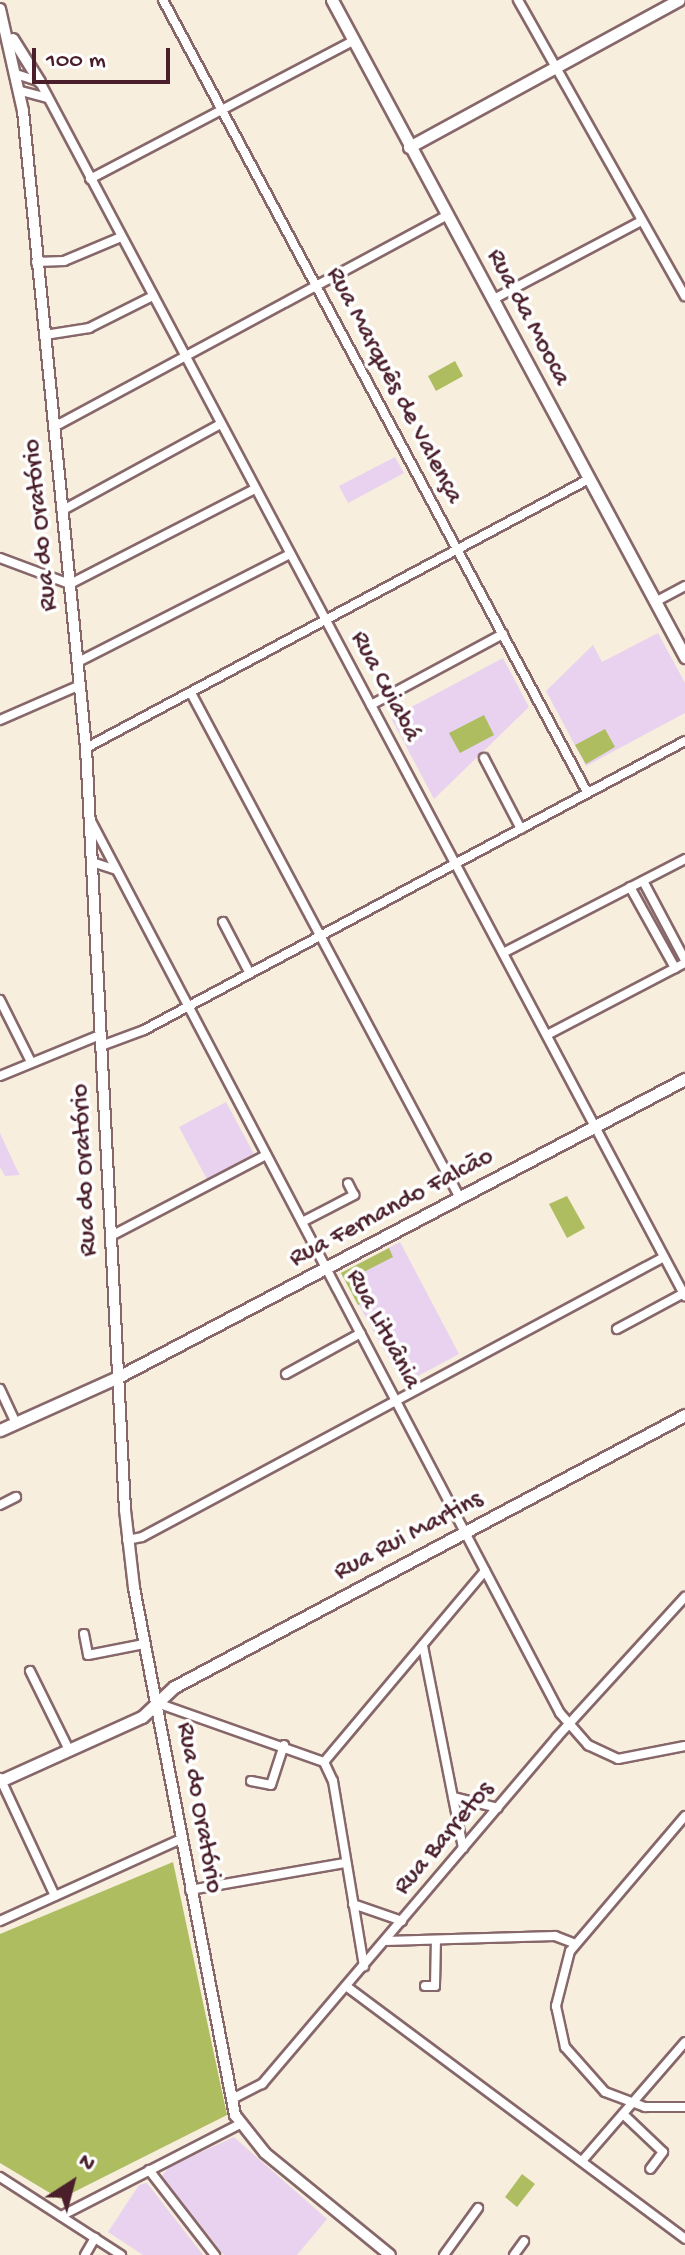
<!DOCTYPE html>
<html>
<head>
<meta charset="utf-8">
<style>
  body { margin:0 }
  #map { position:relative; width:685px; height:2255px; overflow:hidden; background:#f7eede; font-family:"Gochi Hand",sans-serif }
  div>[style] { position:absolute }
  [style*='--x'] { left:calc(var(--x)*1px); top:calc(var(--y)*1px); width:calc(var(--w)*1px); rotate:calc(var(--a)*1deg) }
  .built>* { inset:0; background:#e8d2ef }
  .green>* { inset:0; background:#adbd60 }
  .roads { filter:drop-shadow(2px 0 #87676a) drop-shadow(-2px 0 #87676a) drop-shadow(0 2px #87676a) drop-shadow(0 -2px #87676a) }
  .minor>* { height:8px; margin:-4px; padding:0 4px; transform-origin:4px; border-radius:4px; background:#fff }
  .tertiary>* { height:10px; margin:-5px; padding:0 5px; transform-origin:5px; border-radius:5px; background:#fff }
  .secondary>* { height:11px; margin:-5.5px; padding:0 5.5px; transform-origin:5.5px; border-radius:5.5px; background:#fff }
  span { translate:-50% -50%; white-space:nowrap; text-align:center; line-height:1.15; -webkit-text-stroke:7px #fff; paint-order:stroke }
  .street-label { font-size:26px; color:#4a1f2b }
  .north { position:absolute; left:32px; top:2143px; width:80px; height:80px; -webkit-text-stroke:6px #fff; paint-order:stroke; rotate:36deg; font-size:22px; font-weight:700; line-height:32px; text-align:center; color:#4a1f2b }
  .north::after { content:''; display:block; margin:auto; width:28px; height:36px; background:#4a1f2b; clip-path:polygon(50% 0,100% 100%,50% 72%,0 100%) }
  .scale { position:absolute; left:32px; top:48px; width:138px; height:36px; box-sizing:border-box; border:4px solid #4a1f2b; border-top:0; padding-left:10px; font-size:24px; line-height:28px; white-space:nowrap; color:#4a1f2b; -webkit-text-stroke:6px #fff; paint-order:stroke }
</style>
</head>
<body>
<div id="map">
  <div class="built">
    <i style="clip-path:polygon(395px 457px,404px 473px,348px 503px,339px 486px)"></i>
    <i style="clip-path:polygon(658px 633px,685px 683px,685px 713px,586px 766px,546px 691px,593px 645px,602px 662px)"></i>
    <i style="clip-path:polygon(503px 658px,529px 707px,434px 799px,391px 718px)"></i>
    <i style="clip-path:polygon(226px 1102px,255px 1156px,208px 1181px,179px 1127px)"></i>
    <i style="clip-path:polygon(0 1133px,18px 1172px,20px 1175px,5px 1176px,0 1167px)"></i>
    <i style="clip-path:polygon(400px 1242px,459px 1354px,403px 1384px,341px 1273px)"></i>
    <i style="clip-path:polygon(234px 2137px,327px 2219px,297px 2255px,224px 2255px,162px 2176px,169px 2167px)"></i>
    <i style="clip-path:polygon(146px 2183px,147px 2183px,203px 2255px,143px 2255px,108px 2232px,139px 2185px)"></i>
  </div>
  <div class="green">
    <i style="clip-path:polygon(455px 361px,463px 376px,436px 391px,428px 376px)"></i>
    <i style="clip-path:polygon(484px 715px,494px 735px,460px 753px,449px 733px)"></i>
    <i style="clip-path:polygon(605px 729px,615px 747px,586px 764px,575px 745px)"></i>
    <i style="clip-path:polygon(567px 1196px,585px 1228px,567px 1238px,549px 1204px)"></i>
    <i style="clip-path:polygon(389px 1248px,393px 1257px,352px 1278px,365px 1302px,358px 1305px,341px 1273px)"></i>
    <i style="clip-path:polygon(173px 1862px,227px 2115px,60px 2199px,0 2163px,0 1934px)"></i>
    <i style="clip-path:polygon(522px 2174px,535px 2184px,517px 2207px,505px 2197px)"></i>
  </div>
  <div class="roads">
    <div class="minor">
      <i style="--x:163;--y:0;--w:898;--a:61.84"></i>
      <i style="--x:518;--y:0;--w:340;--a:60.6"></i>
      <i style="--x:19;--y:75;--w:22;--a:18"></i>
      <i style="--x:40;--y:82;--w:1375;--a:62.02"></i>
      <i style="--x:21;--y:91;--w:27;--a:15"></i>
      <i style="--x:90;--y:179;--w:297;--a:-27.7"></i>
      <i style="--x:36;--y:262;--w:28;--a:-2"></i>
      <i style="--x:64;--y:261;--w:62;--a:-22.8"></i>
      <i style="--x:492;--y:300;--w:169;--a:-27.9"></i>
      <i style="--x:45;--y:335;--w:45;--a:-9"></i>
      <i style="--x:89;--y:328;--w:72;--a:-26.6"></i>
      <i style="--x:54;--y:427;--w:445;--a:-28.3"></i>
      <i style="--x:63;--y:510;--w:180;--a:-28.6"></i>
      <i style="--x:0;--y:558;--w:75;--a:20.4"></i>
      <i style="--x:70;--y:584;--w:208;--a:-27.2"></i>
      <i style="--x:655;--y:602;--w:34;--a:-28"></i>
      <i style="--x:78;--y:662;--w:238;--a:-27"></i>
      <i style="--x:191;--y:693;--w:572;--a:61.96"></i>
      <i style="--x:371;--y:705;--w:150;--a:-28.3"></i>
      <i style="--x:0;--y:720;--w:87;--a:-23.6"></i>
      <i style="--x:86;--y:748;--w:570;--a:-28.14"></i>
      <i style="--x:484;--y:758;--w:80;--a:62.5"></i>
      <i style="--x:90;--y:819;--w:1010;--a:62.27"></i>
      <i style="--x:560;--y:1713;--w:43;--a:48.8"></i>
      <i style="--x:588;--y:1745;--w:33;--a:25"></i>
      <i style="--x:618;--y:1759;--w:68;--a:-11"></i>
      <i style="--x:92;--y:862;--w:25;--a:18"></i>
      <i style="--x:643;--y:881;--w:89;--a:62"></i>
      <i style="--x:630;--y:887;--w:93;--a:60.9"></i>
      <i style="--x:223;--y:922;--w:56;--a:62.5"></i>
      <i style="--x:503;--y:953;--w:205;--a:-27.3"></i>
      <i style="--x:0;--y:1000;--w:69;--a:63.4"></i>
      <i style="--x:547;--y:1035;--w:156;--a:-27.6"></i>
      <i style="--x:101;--y:1046;--w:46;--a:-20.4"></i>
      <i style="--x:144;--y:1030;--w:613;--a:-28.11"></i>
      <i style="--x:0;--y:1076;--w:108;--a:-22.3"></i>
      <i style="--x:302;--y:1222;--w:59;--a:-27.4"></i>
      <i style="--x:354;--y:1195;--w:13;--a:-117"></i>
      <i style="--x:111;--y:1236;--w:175;--a:-27.6"></i>
      <i style="--x:617;--y:1329;--w:76;--a:-28.2"></i>
      <i style="--x:286;--y:1374;--w:85;--a:-28.7"></i>
      <i style="--x:0;--y:1389;--w:38;--a:65"></i>
      <i style="--x:0;--y:1505;--w:18;--a:-27"></i>
      <i style="--x:127;--y:1540;--w:15;--a:-11"></i>
      <i style="--x:142;--y:1537;--w:592;--a:-28.21"></i>
      <i style="--x:84;--y:1634;--w:21;--a:79"></i>
      <i style="--x:88;--y:1655;--w:57;--a:-11.1"></i>
      <i style="--x:423;--y:1646;--w:206;--a:78.8"></i>
      <i style="--x:30;--y:1671;--w:88;--a:63.7"></i>
      <i style="--x:157;--y:1703;--w:177;--a:19.5"></i>
      <i style="--x:324;--y:1762;--w:21;--a:65"></i>
      <i style="--x:333;--y:1781;--w:188;--a:80.5"></i>
      <i style="--x:324;--y:1762;--w:250;--a:-49.9"></i>
      <i style="--x:0;--y:1778;--w:130;--a:65"></i>
      <i style="--x:251;--y:1781;--w:20;--a:11"></i>
      <i style="--x:271;--y:1785;--w:42;--a:-72"></i>
      <i style="--x:453;--y:1797;--w:46;--a:13.7"></i>
      <i style="--x:685;--y:1816;--w:177;--a:130.4"></i>
      <i style="--x:570;--y:1951;--w:57;--a:104.3"></i>
      <i style="--x:556;--y:2006;--w:42;--a:77.6"></i>
      <i style="--x:565;--y:2047;--w:60;--a:48.4"></i>
      <i style="--x:605;--y:2092;--w:43;--a:20.6"></i>
      <i style="--x:645;--y:2107;--w:40;--a:0"></i>
      <i style="--x:190;--y:1890;--w:157;--a:-9.9"></i>
      <i style="--x:353;--y:1904;--w:52;--a:19.1"></i>
      <i style="--x:0;--y:1921;--w:199;--a:-24.4"></i>
      <i style="--x:385;--y:1941;--w:170;--a:-1.7"></i>
      <i style="--x:555;--y:1936;--w:22;--a:21"></i>
      <i style="--x:346;--y:1986;--w:423;--a:36.7"></i>
      <i style="--x:425;--y:1986;--w:10;--a:0"></i>
      <i style="--x:435;--y:1986;--w:46;--a:-88.8"></i>
      <i style="--x:232;--y:2099;--w:34;--a:-27"></i>
      <i style="--x:262;--y:2084;--w:455;--a:-49.6"></i>
      <i style="--x:557;--y:1737;--w:190;--a:-47.6"></i>
      <i style="--x:623;--y:2114;--w:55;--a:43.5"></i>
      <i style="--x:663;--y:2152;--w:21;--a:127"></i>
      <i style="--x:582;--y:2161;--w:157;--a:-49.1"></i>
      <i style="--x:149;--y:2170;--w:108;--a:52.2"></i>
      <i style="--x:0;--y:2177;--w:144;--a:32.8"></i>
      <i style="--x:61;--y:2216;--w:201;--a:-27.2"></i>
      <i style="--x:85;--y:2255;--w:20;--a:-60"></i>
      <i style="--x:444;--y:2255;--w:58;--a:-54.1"></i>
      <i style="--x:514;--y:2255;--w:17;--a:-54"></i>
    </div>
    <div class="tertiary">
      <i style="--x:0;--y:9;--w:105;--a:77.3"></i>
      <i style="--x:23;--y:111;--w:640;--a:84.35"></i>
      <i style="--x:86;--y:748;--w:763;--a:87.07"></i>
      <i style="--x:125;--y:1510;--w:79;--a:83.4"></i>
      <i style="--x:134;--y:1588;--w:537;--a:79.15"></i>
      <i style="--x:235;--y:2115;--w:48;--a:51.7"></i>
      <i style="--x:265;--y:2153;--w:161;--a:39.2"></i>
      <i style="--x:13;--y:39;--w:51;--a:57.9"></i>
    </div>
    <div class="secondary">
      <i style="--x:332;--y:0;--w:746;--a:61.75"></i>
      <i style="--x:409;--y:147;--w:307;--a:-28.6"></i>
      <i style="--x:0;--y:1430;--w:129;--a:-24.2"></i>
      <i style="--x:118;--y:1377;--w:641;--a:-27.73"></i>
      <i style="--x:0;--y:1781;--w:156;--a:-24.3"></i>
      <i style="--x:142;--y:1717;--w:44;--a:-43.2"></i>
      <i style="--x:174;--y:1687;--w:579;--a:-28.03"></i>
    </div>
  </div>
  <div class="street-label">
    <span style="left:527px;top:318px;rotate:62deg">Rua da Mooca</span>
    <span style="left:393px;top:386px;rotate:62deg">Rua Marquês de Valença</span>
    <span style="left:42px;top:525px;rotate:-96deg">Rua do Oratório</span>
    <span style="left:384px;top:687px;rotate:62deg">Rua Cuiabá</span>
    <span style="left:86px;top:1170px;rotate:-93deg">Rua do Oratório</span>
    <span style="left:392px;top:1209px;rotate:-28deg">Rua Fernando Falcão</span>
    <span style="left:382px;top:1330px;rotate:62deg">Rua Lituânia</span>
    <span style="left:409px;top:1537px;rotate:-28deg">Rua Rui Martins</span>
    <span style="left:198px;top:1808px;rotate:80deg">Rua do Oratório</span>
    <span style="left:445px;top:1839px;rotate:-50deg">Rua Barretos</span>
  </div>
  <div class="north">N</div>
  <div class="scale">100 m</div>
</div>
</body>
</html>
